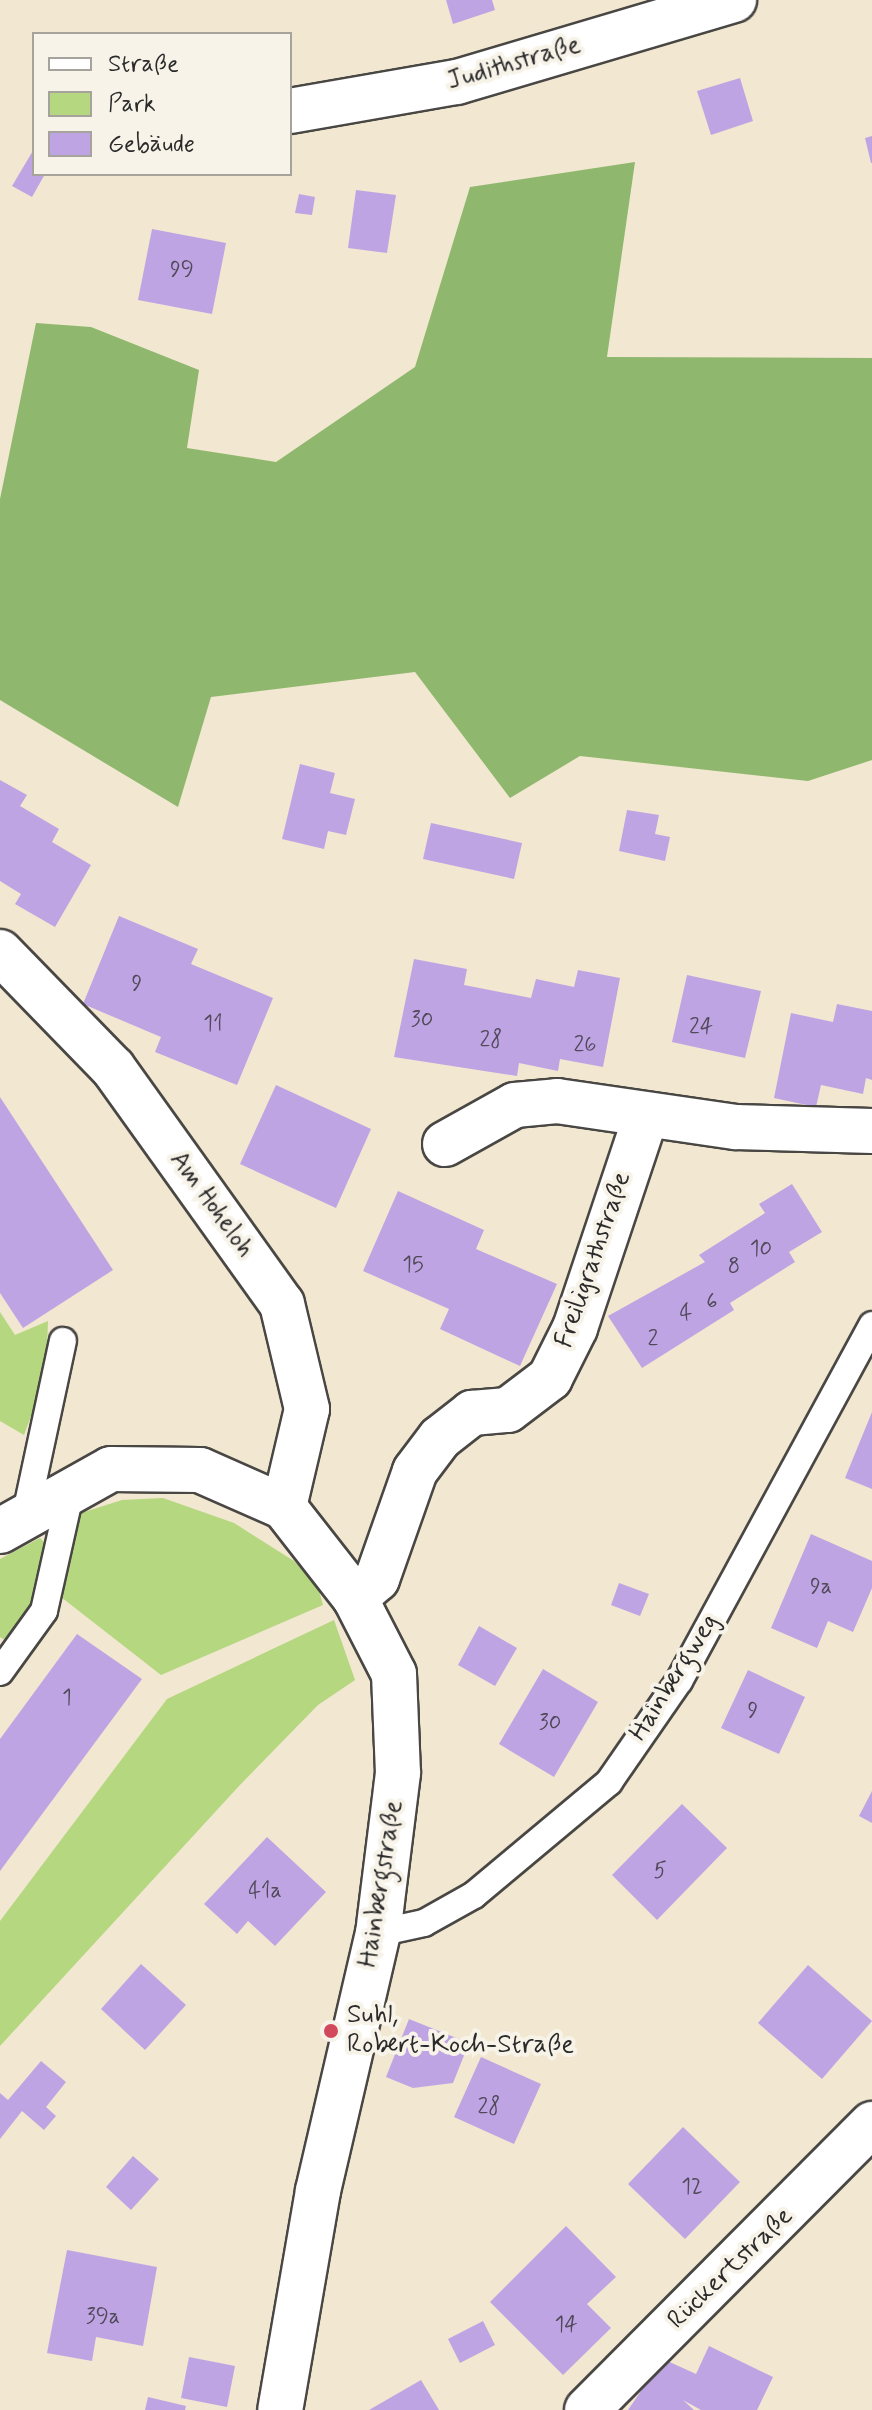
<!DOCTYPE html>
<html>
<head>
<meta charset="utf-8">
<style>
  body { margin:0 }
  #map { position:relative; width:872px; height:2410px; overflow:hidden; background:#f2e7d0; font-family:Mynerve,sans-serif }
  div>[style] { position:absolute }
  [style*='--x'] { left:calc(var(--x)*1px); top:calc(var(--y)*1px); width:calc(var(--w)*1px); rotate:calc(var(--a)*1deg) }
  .green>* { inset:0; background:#b4d77f }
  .forest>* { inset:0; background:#8fb86e }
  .building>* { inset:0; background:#bfa4e4 }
  .roads { filter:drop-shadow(2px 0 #494744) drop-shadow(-2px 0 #494744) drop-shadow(0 2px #494744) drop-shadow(0 -2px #494744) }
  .lane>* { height:26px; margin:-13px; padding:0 13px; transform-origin:13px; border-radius:13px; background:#fff }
  .street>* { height:44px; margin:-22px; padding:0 22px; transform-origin:22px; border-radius:22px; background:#fff }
  .dots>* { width:22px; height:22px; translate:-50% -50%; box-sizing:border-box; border:4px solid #f7f3e8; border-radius:50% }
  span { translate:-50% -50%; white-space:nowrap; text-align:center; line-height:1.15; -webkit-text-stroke:8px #f7f3e8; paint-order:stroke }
  .number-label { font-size:22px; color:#504959 }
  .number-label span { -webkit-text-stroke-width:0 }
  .street-label { font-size:26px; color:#2b2b2b }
  .poi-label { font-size:26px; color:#2b2b2b }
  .left { translate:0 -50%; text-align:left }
  .legend { position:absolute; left:32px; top:32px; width:260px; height:144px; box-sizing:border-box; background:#f7f3e8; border:2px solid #a5a39c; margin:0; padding:10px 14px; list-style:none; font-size:24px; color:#2b2b2b }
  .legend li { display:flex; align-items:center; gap:16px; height:40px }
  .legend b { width:40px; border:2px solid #a5a39c }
</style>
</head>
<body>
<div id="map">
  <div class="green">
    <i style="clip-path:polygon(0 1312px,15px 1335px,48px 1321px,46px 1375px,24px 1435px,0 1421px)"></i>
    <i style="clip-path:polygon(163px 1498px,234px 1523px,294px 1561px,317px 1583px,323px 1605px,161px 1675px,61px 1597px,78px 1514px,122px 1500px)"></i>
    <i style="clip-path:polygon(40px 1538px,47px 1545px,43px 1578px,16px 1641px,8px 1642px,0 1637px,0 1559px)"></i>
    <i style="clip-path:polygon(334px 1620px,355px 1680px,318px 1705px,239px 1786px,0 2046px,0 1921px,167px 1699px)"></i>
  </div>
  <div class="forest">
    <i style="clip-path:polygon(635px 162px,607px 357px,872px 358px,872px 760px,808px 781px,580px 756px,510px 798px,415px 672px,211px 697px,178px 807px,0 700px,0 499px,36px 323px,91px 327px,199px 370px,187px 448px,276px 462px,415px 367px,470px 187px)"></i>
  </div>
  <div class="building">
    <i style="clip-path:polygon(446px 0,492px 0,495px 10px,453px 24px)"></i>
    <i style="clip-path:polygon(740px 78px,753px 121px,711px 135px,697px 91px)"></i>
    <i style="clip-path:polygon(872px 136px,872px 163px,871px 163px,865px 138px)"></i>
    <i style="clip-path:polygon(34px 149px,34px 174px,45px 174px,32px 197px,12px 186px)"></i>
    <i style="clip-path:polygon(356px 190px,396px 195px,387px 253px,348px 248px)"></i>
    <i style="clip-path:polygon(299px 194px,315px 197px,312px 215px,295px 213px)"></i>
    <i style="clip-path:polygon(152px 229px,226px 243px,212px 314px,138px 300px)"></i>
    <i style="clip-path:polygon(300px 764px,335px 773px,330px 793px,355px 799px,346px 835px,328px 831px,324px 849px,282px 839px)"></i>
    <i style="clip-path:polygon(0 780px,27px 795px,20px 806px,59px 829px,52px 842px,91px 865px,55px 927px,15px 904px,21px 894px,0 881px)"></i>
    <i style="clip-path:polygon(627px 810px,659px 815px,655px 834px,670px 837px,665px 861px,619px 851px)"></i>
    <i style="clip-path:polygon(431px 823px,522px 843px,514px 879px,423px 859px)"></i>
    <i style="clip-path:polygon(119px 916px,198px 949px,191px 964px,273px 998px,237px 1085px,155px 1052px,161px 1037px,83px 1004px)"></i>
    <i style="clip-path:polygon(414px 959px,467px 969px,464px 985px,531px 998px,536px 979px,574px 987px,578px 970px,620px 978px,603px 1067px,560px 1059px,558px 1071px,519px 1063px,517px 1076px,394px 1057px)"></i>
    <i style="clip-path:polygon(687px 975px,761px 991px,745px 1058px,672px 1042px)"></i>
    <i style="clip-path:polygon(837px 1004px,872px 1011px,872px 1080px,866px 1078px,863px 1094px,821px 1085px,816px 1107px,774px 1098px,791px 1013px,833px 1022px)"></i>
    <i style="clip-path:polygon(276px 1085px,371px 1129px,336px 1208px,240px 1164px)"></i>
    <i style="clip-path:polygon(0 1097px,113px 1270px,23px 1328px,0 1293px)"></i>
    <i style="clip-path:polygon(792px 1184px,822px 1232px,789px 1252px,795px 1262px,730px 1303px,734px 1310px,642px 1368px,608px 1316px,705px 1262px,699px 1255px,765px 1213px,759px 1204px)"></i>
    <i style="clip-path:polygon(398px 1191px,484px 1230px,476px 1249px,557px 1284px,520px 1366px,440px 1329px,449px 1309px,363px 1271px)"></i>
    <i style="clip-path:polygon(872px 1412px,872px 1489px,845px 1478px)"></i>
    <i style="clip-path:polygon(811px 1534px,872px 1561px,872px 1588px,853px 1632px,828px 1621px,817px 1648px,771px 1628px)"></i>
    <i style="clip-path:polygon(619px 1583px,649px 1594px,640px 1616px,611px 1605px)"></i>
    <i style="clip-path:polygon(479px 1626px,517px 1648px,495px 1686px,458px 1665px)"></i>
    <i style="clip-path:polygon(77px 1634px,142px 1679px,0 1871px,0 1739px)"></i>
    <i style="clip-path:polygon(543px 1669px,598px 1702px,554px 1777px,499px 1744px)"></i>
    <i style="clip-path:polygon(748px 1670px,805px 1697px,779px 1754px,721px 1728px)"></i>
    <i style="clip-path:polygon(872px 1791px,872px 1823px,859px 1816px)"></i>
    <i style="clip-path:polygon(682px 1804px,727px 1848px,657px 1920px,612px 1875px)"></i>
    <i style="clip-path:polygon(267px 1837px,326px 1892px,275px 1946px,248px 1921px,237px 1934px,204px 1904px)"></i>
    <i style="clip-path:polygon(141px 1964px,186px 2005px,145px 2050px,101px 2009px)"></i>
    <i style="clip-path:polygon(808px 1965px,872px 2021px,822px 2079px,758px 2023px)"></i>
    <i style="clip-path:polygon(409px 2019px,469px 2043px,453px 2083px,413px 2088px,386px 2077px)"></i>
    <i style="clip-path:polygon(481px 2057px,541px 2084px,514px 2144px,454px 2117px)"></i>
    <i style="clip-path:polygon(41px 2061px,66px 2082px,46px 2107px,56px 2116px,44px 2130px,22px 2111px,0 2139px,0 2093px,8px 2100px)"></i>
    <i style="clip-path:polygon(683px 2127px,740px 2182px,685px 2239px,628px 2184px)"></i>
    <i style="clip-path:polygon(133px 2156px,159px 2179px,131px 2210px,106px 2187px)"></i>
    <i style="clip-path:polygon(566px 2226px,616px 2277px,587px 2304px,611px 2328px,563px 2375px,490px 2302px)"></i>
    <i style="clip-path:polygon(67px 2250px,157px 2267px,143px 2346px,96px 2337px,92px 2361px,47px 2353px)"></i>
    <i style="clip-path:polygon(483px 2321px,495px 2345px,460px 2363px,448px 2339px)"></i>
    <i style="clip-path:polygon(709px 2346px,773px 2377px,757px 2410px,701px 2410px,683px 2400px,694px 2410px,628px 2410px,663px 2359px,696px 2374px)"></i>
    <i style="clip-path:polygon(189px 2357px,235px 2366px,227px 2407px,181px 2398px)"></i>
    <i style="clip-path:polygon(421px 2380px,439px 2410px,369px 2410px)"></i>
    <i style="clip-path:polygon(148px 2397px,186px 2406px,185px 2410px,145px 2410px)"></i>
  </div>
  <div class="roads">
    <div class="lane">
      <i style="--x:26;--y:1513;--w:176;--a:-77.9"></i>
      <i style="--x:0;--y:1672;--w:75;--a:-54.2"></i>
      <i style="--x:44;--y:1611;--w:124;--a:-77.4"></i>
      <i style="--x:378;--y:1933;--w:47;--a:-12.3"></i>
      <i style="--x:424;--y:1923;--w:57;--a:-29.2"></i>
      <i style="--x:474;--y:1895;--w:176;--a:-39.9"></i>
      <i style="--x:609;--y:1782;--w:123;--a:-55.3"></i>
      <i style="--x:679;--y:1681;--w:405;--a:-61.5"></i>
    </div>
    <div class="street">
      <i style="--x:290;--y:111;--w:169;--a:-9.9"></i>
      <i style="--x:457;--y:82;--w:289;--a:-16.5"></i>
      <i style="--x:0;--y:952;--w:162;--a:45.8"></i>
      <i style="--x:113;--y:1068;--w:290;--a:54.4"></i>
      <i style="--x:282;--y:1304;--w:108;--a:76.6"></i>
      <i style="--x:307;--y:1409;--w:101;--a:103.2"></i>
      <i style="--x:445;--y:1144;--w:80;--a:-29.1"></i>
      <i style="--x:515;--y:1105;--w:42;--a:-5.4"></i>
      <i style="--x:557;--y:1101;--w:181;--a:8.3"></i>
      <i style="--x:736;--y:1127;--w:136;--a:1.7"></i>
      <i style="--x:0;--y:1531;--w:127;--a:-29.2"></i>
      <i style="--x:111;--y:1469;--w:89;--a:0.6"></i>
      <i style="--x:200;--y:1470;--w:92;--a:23.8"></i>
      <i style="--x:284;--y:1507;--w:115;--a:52"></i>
      <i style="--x:355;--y:1598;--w:85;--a:62.8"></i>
      <i style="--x:394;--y:1674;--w:99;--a:87.7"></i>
      <i style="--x:398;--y:1773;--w:161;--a:97.1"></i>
      <i style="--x:378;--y:1933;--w:265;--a:103.1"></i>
      <i style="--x:318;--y:2191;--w:222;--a:99.8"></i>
      <i style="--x:355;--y:1598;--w:29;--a:-41"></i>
      <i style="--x:377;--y:1579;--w:114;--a:-70.6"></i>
      <i style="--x:415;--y:1471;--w:41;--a:-52.9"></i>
      <i style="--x:440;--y:1438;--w:41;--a:-38"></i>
      <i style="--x:472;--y:1413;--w:36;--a:-5"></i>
      <i style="--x:508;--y:1410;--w:53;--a:-37.3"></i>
      <i style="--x:550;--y:1378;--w:56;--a:-63.4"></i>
      <i style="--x:575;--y:1328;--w:224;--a:-71.5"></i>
      <i style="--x:587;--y:2410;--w:404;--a:-45.1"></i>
    </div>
  </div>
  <div class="dots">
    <i style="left:331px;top:2031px;background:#d1495b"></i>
  </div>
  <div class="number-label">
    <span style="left:182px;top:271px">99</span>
    <span style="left:137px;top:985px">9</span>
    <span style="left:422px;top:1021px">30</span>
    <span style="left:213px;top:1025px">11</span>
    <span style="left:701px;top:1028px">24</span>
    <span style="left:491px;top:1041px">28</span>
    <span style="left:585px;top:1046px">26</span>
    <span style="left:761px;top:1250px">10</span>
    <span style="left:413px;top:1266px">15</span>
    <span style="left:734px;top:1268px">8</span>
    <span style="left:712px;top:1303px">6</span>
    <span style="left:686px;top:1314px">4</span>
    <span style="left:653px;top:1340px">2</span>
    <span style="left:821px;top:1588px">9a</span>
    <span style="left:67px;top:1699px">1</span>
    <span style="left:753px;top:1712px">9</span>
    <span style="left:550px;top:1724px">30</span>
    <span style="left:660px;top:1872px">5</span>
    <span style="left:265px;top:1892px">41a</span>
    <span style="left:489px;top:2108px">28</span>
    <span style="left:692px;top:2188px">12</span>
    <span style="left:103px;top:2318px">39a</span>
    <span style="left:566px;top:2326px">14</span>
  </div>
  <div class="street-label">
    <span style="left:514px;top:64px;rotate:-16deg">Judithstraße</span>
    <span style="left:211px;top:1205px;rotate:54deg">Am Hoheloh</span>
    <span style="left:594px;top:1260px;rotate:-71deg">Freiligrathstraße</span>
    <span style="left:675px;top:1678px;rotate:-58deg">Hainbergweg</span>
    <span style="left:382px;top:1884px;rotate:-81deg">Hainbergstraße</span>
    <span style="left:731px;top:2269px;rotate:-44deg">Rückertstraße</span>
  </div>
  <div class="poi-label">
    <span class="left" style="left:347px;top:2031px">Suhl,<br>Robert-Koch-Straße</span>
  </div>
  <ul class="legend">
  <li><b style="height:10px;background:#fff"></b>Straße</li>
  <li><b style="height:22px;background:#b4d77f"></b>Park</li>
  <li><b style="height:22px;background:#bfa4e4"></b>Gebäude</li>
  </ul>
</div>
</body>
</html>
